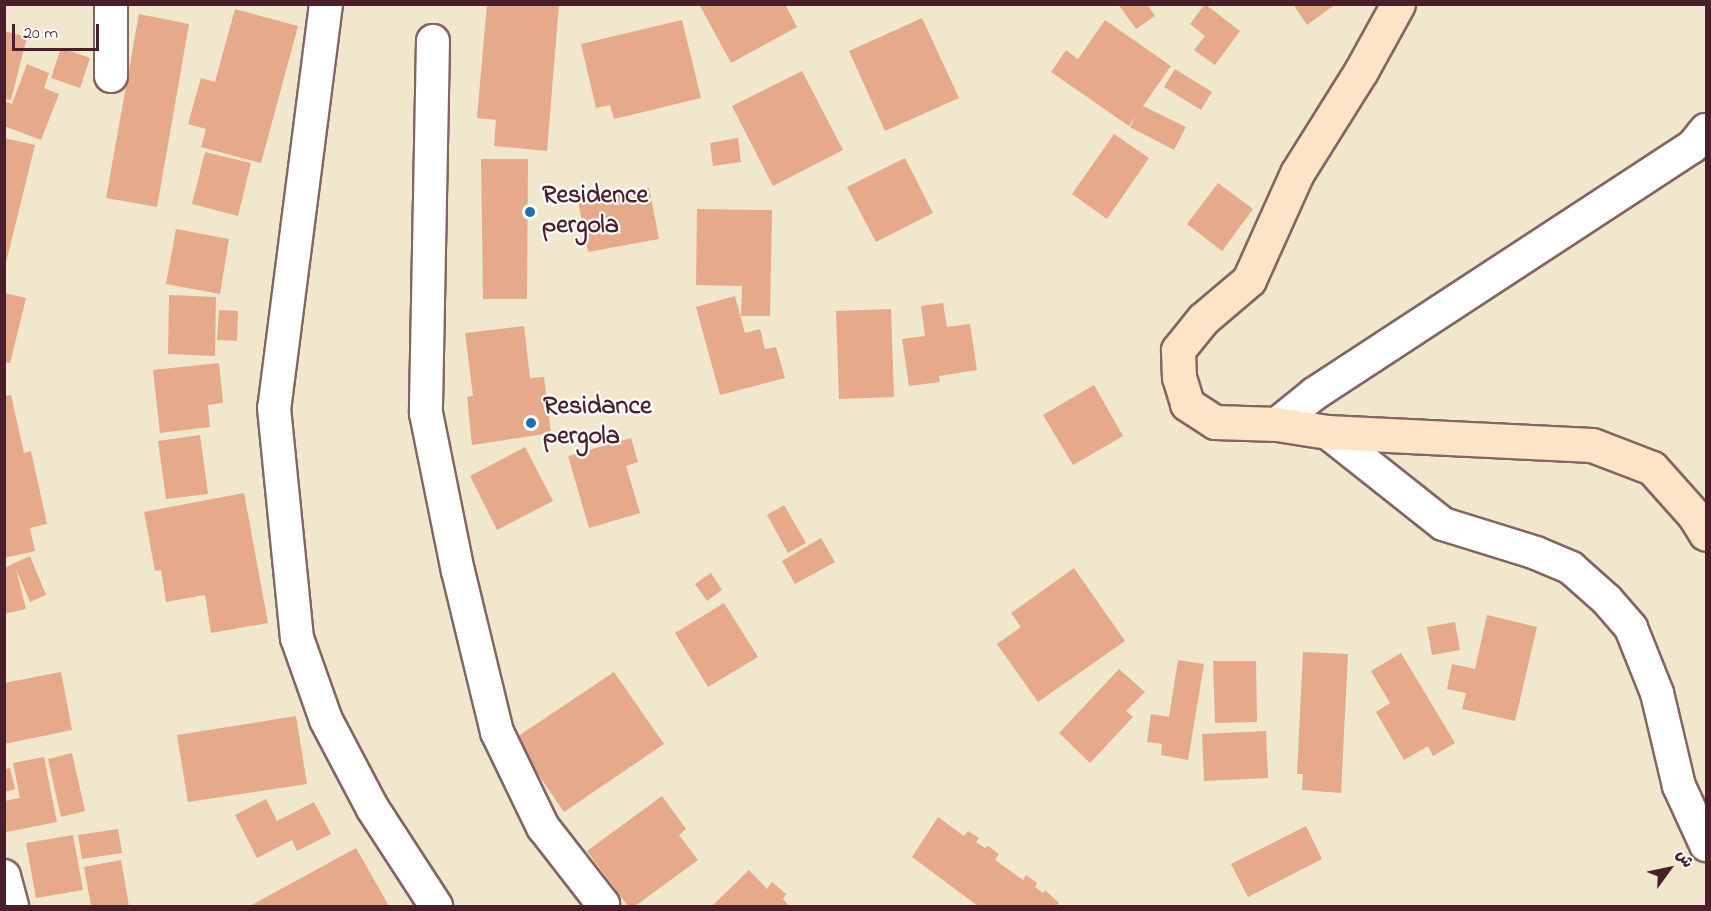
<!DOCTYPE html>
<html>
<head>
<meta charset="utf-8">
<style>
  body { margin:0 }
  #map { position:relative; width:1711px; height:911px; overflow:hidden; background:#f1e7cd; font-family:"Indie Flower","Playpen Sans Arabic",sans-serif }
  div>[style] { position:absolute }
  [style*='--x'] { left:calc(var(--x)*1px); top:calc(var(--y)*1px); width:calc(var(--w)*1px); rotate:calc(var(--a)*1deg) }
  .building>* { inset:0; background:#e6a989 }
  .roads { filter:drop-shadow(2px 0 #846564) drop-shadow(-2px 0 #846564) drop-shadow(0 2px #846564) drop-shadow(0 -2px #846564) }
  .minor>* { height:32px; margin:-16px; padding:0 16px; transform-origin:16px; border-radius:16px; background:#fff }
  .secondary>* { height:33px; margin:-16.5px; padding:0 16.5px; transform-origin:16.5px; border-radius:16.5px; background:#fee4c6 }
  .dots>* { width:16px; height:16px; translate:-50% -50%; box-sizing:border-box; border:3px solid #fff; border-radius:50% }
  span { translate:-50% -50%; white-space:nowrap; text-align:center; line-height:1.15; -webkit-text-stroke:4.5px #fff; paint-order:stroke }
  .poi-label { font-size:26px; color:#4a1f2b; font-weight:700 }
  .left { translate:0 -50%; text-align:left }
  .frame { position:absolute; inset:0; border:6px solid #4a1f2b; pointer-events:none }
  .north { position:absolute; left:1639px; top:839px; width:60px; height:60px; -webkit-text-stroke:4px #fff; paint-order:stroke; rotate:57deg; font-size:16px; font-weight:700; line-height:24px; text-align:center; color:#4a1f2b }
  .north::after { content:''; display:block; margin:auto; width:21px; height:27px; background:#4a1f2b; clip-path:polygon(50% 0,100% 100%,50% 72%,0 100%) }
  .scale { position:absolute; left:12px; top:24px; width:87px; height:27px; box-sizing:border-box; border:3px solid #4a1f2b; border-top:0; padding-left:8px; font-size:18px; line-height:21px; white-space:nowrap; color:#4a1f2b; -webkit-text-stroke:4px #fff; paint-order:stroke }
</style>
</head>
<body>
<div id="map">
  <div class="building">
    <i style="clip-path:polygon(487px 4px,559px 4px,547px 151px,494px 146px,496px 120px,477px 118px)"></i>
    <i style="clip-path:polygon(699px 4px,785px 4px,797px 27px,731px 63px)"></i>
    <i style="clip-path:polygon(1118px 4px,1147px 4px,1155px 16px,1136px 29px)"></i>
    <i style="clip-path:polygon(1205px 4px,1240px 31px,1215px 65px,1194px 50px,1205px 36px,1190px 24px)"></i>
    <i style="clip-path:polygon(1293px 4px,1336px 4px,1307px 25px)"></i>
    <i style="clip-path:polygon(235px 9px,298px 26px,261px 163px,201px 147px,206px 129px,188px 124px,201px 78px,215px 82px)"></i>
    <i style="clip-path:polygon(139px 14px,189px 24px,157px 207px,106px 198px)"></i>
    <i style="clip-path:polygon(922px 18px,959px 98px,885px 131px,849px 51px)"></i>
    <i style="clip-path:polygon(682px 20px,701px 98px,614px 119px,610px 105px,596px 108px,581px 44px)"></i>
    <i style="clip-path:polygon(1105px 20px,1171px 66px,1143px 106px,1186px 127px,1174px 150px,1130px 127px,1136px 116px,1129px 126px,1051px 72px,1066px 50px,1078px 59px)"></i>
    <i style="clip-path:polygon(4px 31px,27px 37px,11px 100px,4px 99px)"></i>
    <i style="clip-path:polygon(61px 48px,90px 58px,80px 88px,51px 78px)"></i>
    <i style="clip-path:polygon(27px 64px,49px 73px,44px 88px,59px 94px,41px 140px,4px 126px,4px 101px,12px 104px)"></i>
    <i style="clip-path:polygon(1175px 69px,1212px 92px,1201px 110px,1164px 87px)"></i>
    <i style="clip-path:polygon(802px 71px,843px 150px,773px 186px,732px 106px)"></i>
    <i style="clip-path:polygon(1114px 134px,1149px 158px,1107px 219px,1072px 194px)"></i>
    <i style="clip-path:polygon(4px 138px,35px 145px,5px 267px,4px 267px)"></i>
    <i style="clip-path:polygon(738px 138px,741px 162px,713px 166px,710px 143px)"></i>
    <i style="clip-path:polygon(205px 152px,251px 163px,238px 216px,192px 204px)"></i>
    <i style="clip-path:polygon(905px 158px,933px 213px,876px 242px,847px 187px)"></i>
    <i style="clip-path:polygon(481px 159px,528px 159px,527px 299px,483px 299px)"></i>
    <i style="clip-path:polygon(1218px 183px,1253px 209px,1222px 251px,1187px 224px)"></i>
    <i style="clip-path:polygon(649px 188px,659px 239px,588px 252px,578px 201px)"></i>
    <i style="clip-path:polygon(697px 209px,772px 210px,770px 316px,741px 316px,742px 286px,696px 285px)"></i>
    <i style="clip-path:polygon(176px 229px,229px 239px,220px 294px,166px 284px)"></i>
    <i style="clip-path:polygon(4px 293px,26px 298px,10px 363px,4px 362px)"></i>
    <i style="clip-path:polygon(169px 295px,216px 297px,215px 356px,168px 354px)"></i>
    <i style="clip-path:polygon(735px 296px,745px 333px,760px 329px,765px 349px,776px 347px,785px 378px,720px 395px,696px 307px)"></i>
    <i style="clip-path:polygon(943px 303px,947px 327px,970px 324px,977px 370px,939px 376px,940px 382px,909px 386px,902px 339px,925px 336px,921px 306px)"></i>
    <i style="clip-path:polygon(891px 309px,894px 397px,839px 399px,836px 311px)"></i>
    <i style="clip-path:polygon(219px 310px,238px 311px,237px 341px,217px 340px)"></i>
    <i style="clip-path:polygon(524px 326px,530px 378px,544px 377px,551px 433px,472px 445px,467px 397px,473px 396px,465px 333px)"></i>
    <i style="clip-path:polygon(219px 363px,223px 403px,208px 405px,210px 427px,160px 433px,153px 370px)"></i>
    <i style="clip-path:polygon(1094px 385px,1123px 436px,1073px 465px,1043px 415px)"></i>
    <i style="clip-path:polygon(11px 395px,24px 453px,31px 451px,47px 524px,30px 528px,35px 551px,4px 558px,4px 396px)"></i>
    <i style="clip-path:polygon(200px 435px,208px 494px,166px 499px,158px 441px)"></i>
    <i style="clip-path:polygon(631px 438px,638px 462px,626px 466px,640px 513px,589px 528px,568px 456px)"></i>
    <i style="clip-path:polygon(525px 447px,553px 501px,497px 530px,470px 476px)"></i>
    <i style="clip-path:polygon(244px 493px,268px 623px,211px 633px,205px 595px,166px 602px,161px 570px,155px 571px,144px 512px)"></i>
    <i style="clip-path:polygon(784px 505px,806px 543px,788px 553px,767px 515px)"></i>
    <i style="clip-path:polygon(821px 538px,835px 562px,795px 584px,782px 561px)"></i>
    <i style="clip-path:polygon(30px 556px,46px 595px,30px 602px,16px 569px,26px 609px,4px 614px,4px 568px)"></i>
    <i style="clip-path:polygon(1074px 568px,1125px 641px,1038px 702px,997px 644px,1021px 627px,1011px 613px)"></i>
    <i style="clip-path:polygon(711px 573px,722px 590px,707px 601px,695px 584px)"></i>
    <i style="clip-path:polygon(724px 603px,758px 657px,708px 687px,675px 633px)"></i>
    <i style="clip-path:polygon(1487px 615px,1537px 627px,1515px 721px,1462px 709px,1466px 693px,1447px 689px,1452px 664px,1475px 669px)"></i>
    <i style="clip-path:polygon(1455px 622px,1460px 650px,1432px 655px,1427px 627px)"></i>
    <i style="clip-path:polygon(1303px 652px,1348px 654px,1341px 793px,1302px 790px,1303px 774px,1297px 774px)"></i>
    <i style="clip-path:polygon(1401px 653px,1455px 743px,1433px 756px,1428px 746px,1404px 760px,1376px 712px,1390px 703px,1371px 671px)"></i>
    <i style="clip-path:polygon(1178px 660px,1204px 664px,1188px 760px,1161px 755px,1162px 744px,1147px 742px,1151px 714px,1169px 717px)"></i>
    <i style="clip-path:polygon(1213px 661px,1256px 661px,1257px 722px,1215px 723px)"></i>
    <i style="clip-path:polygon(1119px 669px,1145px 692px,1126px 711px,1133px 717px,1090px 763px,1059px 733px)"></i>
    <i style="clip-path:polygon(61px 672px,72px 730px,4px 744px,4px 683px)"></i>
    <i style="clip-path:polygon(614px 672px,664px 744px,564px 812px,514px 739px)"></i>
    <i style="clip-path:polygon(296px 716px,307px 784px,188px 802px,177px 735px)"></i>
    <i style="clip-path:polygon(1266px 731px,1268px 778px,1204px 781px,1202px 734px)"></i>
    <i style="clip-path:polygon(72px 753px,85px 811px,61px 817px,48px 759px)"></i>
    <i style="clip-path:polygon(44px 757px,57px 822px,6px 832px,4px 801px,20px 798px,13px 763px)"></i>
    <i style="clip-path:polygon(10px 768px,15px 789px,5px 792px,5px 769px)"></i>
    <i style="clip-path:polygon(662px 796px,686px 829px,679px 835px,698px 860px,635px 906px,628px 906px,587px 851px)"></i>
    <i style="clip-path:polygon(266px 799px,277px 821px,314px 802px,331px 834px,297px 851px,292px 840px,257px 858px,235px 815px)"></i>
    <i style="clip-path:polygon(938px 817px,964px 836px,968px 831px,979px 838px,976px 842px,985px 848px,988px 846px,999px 854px,995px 860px,1023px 880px,1026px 875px,1037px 883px,1035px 887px,1043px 893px,1045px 890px,1059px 903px,1056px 906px,978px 906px,912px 857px)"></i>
    <i style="clip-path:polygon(1306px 826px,1322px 859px,1248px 897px,1231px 864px)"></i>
    <i style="clip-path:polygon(118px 829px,122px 853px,82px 859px,78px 835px)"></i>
    <i style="clip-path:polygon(73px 835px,83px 890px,36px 898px,26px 843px)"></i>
    <i style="clip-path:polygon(356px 848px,389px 906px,250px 906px)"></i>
    <i style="clip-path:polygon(121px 860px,129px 906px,91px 906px,84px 867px)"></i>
    <i style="clip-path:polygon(749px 870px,767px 889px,772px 882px,786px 894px,783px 899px,789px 906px,712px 906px)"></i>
  </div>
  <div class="roads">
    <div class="minor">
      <i style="--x:111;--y:4;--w:72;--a:90"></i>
      <i style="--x:326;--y:4;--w:407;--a:97.3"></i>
      <i style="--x:274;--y:408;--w:231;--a:84.3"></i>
      <i style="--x:297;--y:638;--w:87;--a:70.5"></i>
      <i style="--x:326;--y:720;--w:101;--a:62.2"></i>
      <i style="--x:373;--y:809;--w:116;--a:57"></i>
      <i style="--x:433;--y:41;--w:372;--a:91.1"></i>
      <i style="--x:426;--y:413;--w:161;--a:78.6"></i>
      <i style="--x:458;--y:571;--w:166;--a:76.4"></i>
      <i style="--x:497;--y:732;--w:106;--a:64.2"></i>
      <i style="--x:543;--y:827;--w:98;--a:52.1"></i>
      <i style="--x:603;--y:904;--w:3;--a:135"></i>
      <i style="--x:1277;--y:424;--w:48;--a:-39"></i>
      <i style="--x:1314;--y:394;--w:452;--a:-33.2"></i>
      <i style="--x:1692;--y:147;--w:22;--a:-51"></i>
      <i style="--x:1327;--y:432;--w:148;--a:38.4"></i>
      <i style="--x:1443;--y:524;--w:97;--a:17.3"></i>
      <i style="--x:1536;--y:553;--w:38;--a:23"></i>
      <i style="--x:1571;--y:568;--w:48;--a:41.6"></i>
      <i style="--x:1607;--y:600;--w:37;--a:49"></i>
      <i style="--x:1631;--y:628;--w:70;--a:68.2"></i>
      <i style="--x:1657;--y:693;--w:96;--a:76.7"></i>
      <i style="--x:1679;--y:786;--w:65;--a:65.4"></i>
      <i style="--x:4;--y:876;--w:31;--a:75"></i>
    </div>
    <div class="secondary">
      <i style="--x:1398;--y:4;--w:77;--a:118.9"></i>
      <i style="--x:1361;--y:71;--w:120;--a:122.1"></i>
      <i style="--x:1297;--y:173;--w:117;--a:114.2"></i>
      <i style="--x:1249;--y:280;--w:60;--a:139.7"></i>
      <i style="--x:1203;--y:319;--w:40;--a:129"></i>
      <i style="--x:1178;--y:350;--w:27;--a:88"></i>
      <i style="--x:1179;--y:377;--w:28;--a:73"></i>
      <i style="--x:1187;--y:404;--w:33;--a:33"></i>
      <i style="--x:1215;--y:422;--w:62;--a:1.8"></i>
      <i style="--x:1277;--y:424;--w:51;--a:9.1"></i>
      <i style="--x:1327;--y:432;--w:265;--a:2.8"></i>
      <i style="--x:1592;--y:445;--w:64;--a:21"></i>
      <i style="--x:1652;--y:468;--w:63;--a:48.2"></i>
      <i style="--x:1694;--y:515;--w:22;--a:58"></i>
    </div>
  </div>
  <div class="dots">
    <i style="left:530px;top:212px;background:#1f6fb2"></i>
    <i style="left:531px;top:423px;background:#1f6fb2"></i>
  </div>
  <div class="poi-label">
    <span class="left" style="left:542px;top:212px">Residence<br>pergola</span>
    <span class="left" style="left:543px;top:423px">Residance<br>pergola</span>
  </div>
  <div class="frame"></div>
  <div class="north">ش</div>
  <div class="scale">20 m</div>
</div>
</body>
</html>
